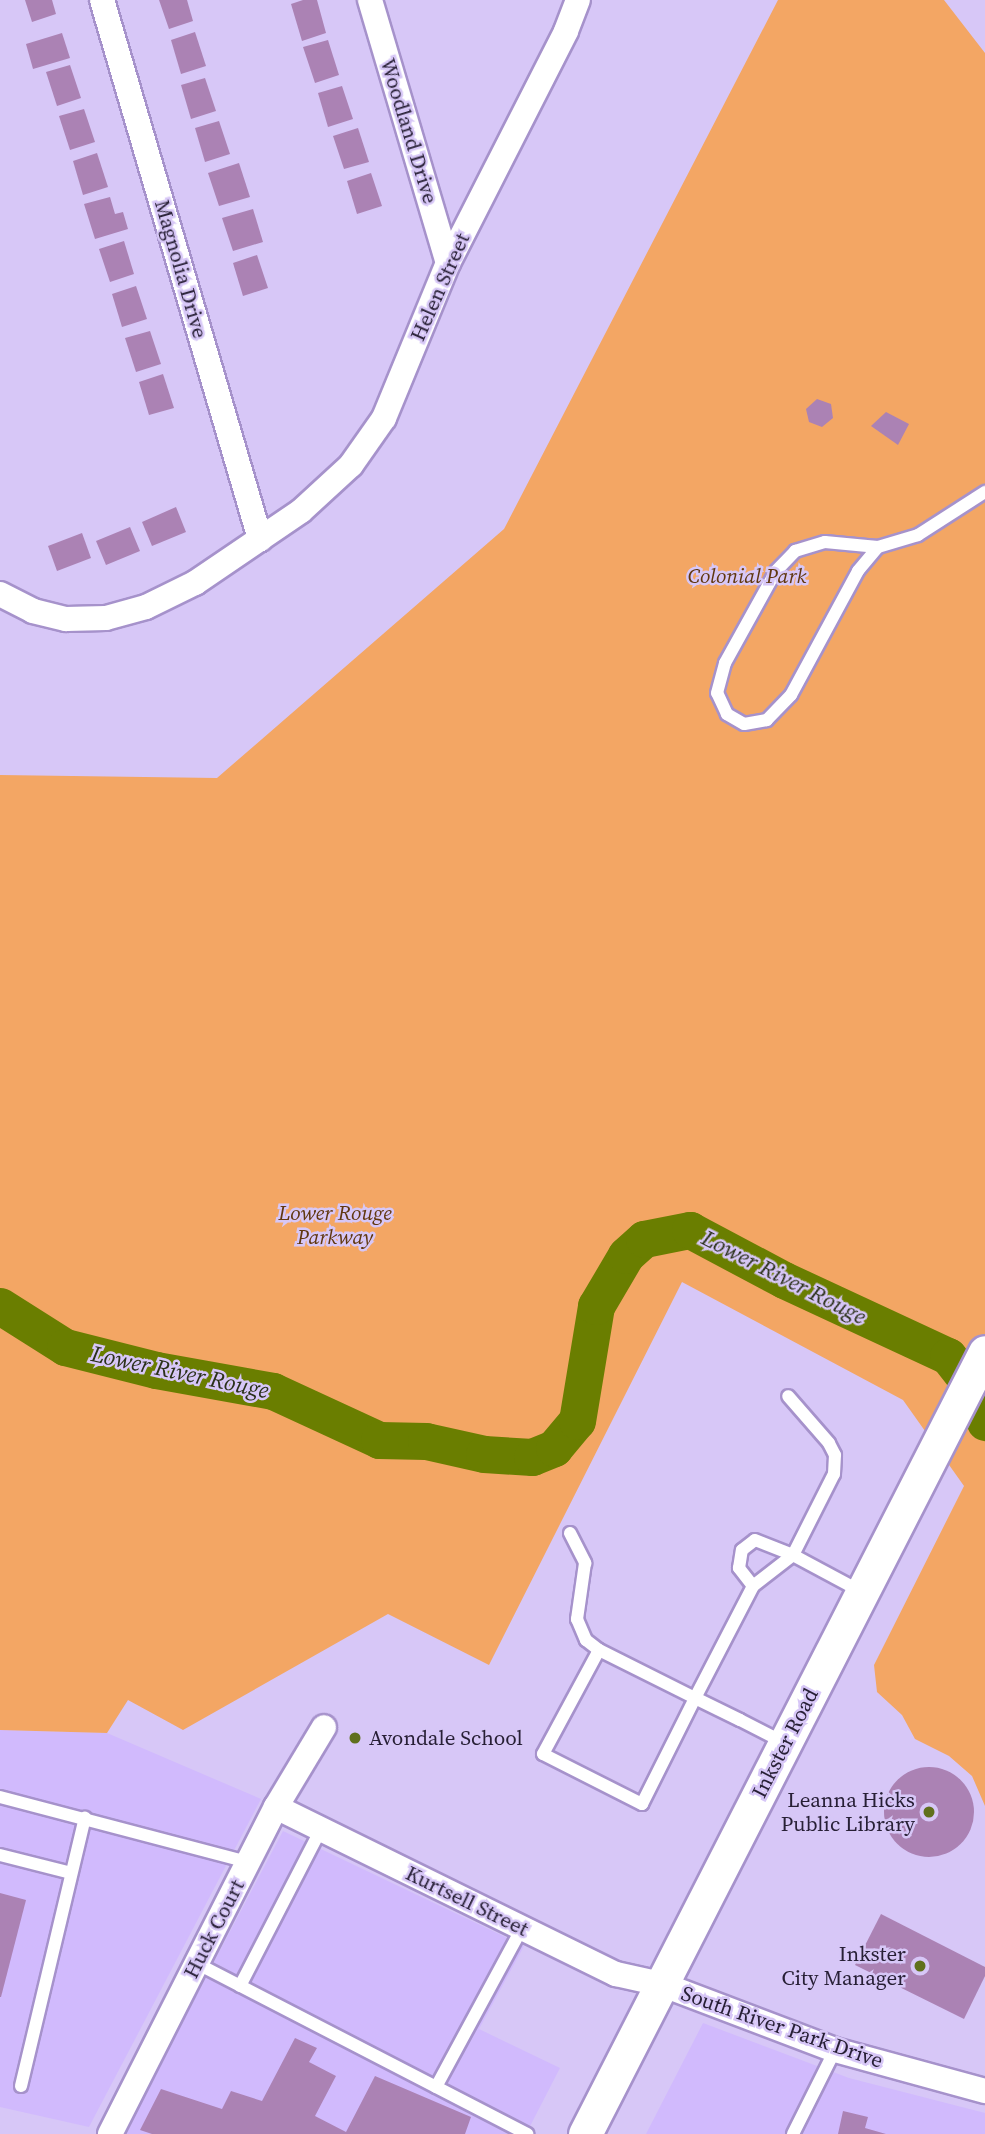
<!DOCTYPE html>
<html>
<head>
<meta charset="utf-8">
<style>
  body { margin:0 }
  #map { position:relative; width:985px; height:2134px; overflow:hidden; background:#d7c7f7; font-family:"Source Serif 4",serif }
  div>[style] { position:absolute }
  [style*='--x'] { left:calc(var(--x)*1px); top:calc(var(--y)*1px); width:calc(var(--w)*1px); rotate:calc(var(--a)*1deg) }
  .built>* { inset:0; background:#d1bafd }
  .green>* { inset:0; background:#f3a664 }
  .river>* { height:37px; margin:-18.5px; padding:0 18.5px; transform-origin:18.5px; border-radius:18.5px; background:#6a7e00 }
  .building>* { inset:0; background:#ab82b4 }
  .round { border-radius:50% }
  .roads { filter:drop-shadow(2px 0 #a692cb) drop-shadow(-2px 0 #a692cb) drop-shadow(0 2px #a692cb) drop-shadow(0 -2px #a692cb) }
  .lane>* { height:12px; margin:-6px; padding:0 6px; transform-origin:6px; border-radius:6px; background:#fff }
  .street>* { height:24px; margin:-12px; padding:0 12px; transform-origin:12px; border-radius:12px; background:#fff }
  .secondary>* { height:33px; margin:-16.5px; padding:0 16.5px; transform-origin:16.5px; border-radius:16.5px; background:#fff }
  .dots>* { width:19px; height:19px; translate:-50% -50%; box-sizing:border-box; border:4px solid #d7c7f7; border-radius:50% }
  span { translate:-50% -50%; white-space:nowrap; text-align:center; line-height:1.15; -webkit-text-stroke:5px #d7c7f7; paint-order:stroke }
  .street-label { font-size:21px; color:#271f35 }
  .park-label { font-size:21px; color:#60370f; font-style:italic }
  .poi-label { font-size:21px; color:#271f35 }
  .left { translate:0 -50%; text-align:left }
  .right { translate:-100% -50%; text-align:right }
  .water-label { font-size:23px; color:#2b311a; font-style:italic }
</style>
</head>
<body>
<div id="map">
  <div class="built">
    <i style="clip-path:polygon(0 1730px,107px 1733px,261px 1799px,89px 2127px,0 2107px)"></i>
    <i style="clip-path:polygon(283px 1831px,524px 1946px,479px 2029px,560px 2068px,526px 2134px,123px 2134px)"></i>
    <i style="clip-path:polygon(703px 2023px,849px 2078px,985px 2113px,985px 2134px,646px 2134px)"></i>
  </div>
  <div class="green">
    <i style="clip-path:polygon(778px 0,944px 0,985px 53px,985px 1806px,972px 1776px,949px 1756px,915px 1739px,902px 1715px,877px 1692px,874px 1665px,964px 1486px,903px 1400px,682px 1282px,489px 1665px,388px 1614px,183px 1730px,128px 1700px,107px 1733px,0 1730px,0 775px,217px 778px,504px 529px)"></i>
  </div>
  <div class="river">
    <i style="--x:0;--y:1306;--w:77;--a:32.2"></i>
    <i style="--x:65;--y:1347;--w:94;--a:14.2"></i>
    <i style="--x:156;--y:1370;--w:119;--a:10.2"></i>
    <i style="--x:273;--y:1391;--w:117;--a:24.8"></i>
    <i style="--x:379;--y:1440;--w:47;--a:1.2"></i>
    <i style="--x:426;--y:1441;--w:59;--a:12.6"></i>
    <i style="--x:484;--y:1454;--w:48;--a:3.6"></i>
    <i style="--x:532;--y:1457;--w:24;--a:-22"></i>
    <i style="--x:554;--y:1448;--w:35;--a:-50"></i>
    <i style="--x:577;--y:1421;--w:117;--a:-80.6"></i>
    <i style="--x:596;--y:1306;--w:59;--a:-59.5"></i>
    <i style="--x:626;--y:1255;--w:24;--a:-42"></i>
    <i style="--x:644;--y:1239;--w:47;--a:-11.1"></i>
    <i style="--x:690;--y:1230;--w:106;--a:28"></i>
    <i style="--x:784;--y:1280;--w:181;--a:24.9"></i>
    <i style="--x:948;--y:1356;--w:36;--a:52"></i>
    <i style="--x:970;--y:1384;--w:41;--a:68.5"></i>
  </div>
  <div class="building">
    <i style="clip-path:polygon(25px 0,52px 0,56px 14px,32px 22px)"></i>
    <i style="clip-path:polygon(159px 0,187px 0,193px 21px,169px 29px)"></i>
    <i style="clip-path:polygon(303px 0,317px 0,326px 33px,302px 41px,291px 4px)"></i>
    <i style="clip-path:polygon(195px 32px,206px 66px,181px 74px,171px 40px)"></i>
    <i style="clip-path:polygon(62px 33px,70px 58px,33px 69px,26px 44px)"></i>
    <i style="clip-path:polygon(328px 40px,339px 75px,315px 83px,303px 47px)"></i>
    <i style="clip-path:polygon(70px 65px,81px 98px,57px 106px,46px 72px)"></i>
    <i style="clip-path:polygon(205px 78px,216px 111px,191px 119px,181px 85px)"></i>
    <i style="clip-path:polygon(342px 86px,353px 119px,328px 127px,318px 93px)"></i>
    <i style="clip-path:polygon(84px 109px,95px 142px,70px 150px,59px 116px)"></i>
    <i style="clip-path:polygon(219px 121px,230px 154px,205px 162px,195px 128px)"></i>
    <i style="clip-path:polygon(358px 128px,369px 162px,344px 169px,333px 136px)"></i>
    <i style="clip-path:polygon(97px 153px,108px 187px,83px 195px,73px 161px)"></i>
    <i style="clip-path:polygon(239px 163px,250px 197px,219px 206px,208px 173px)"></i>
    <i style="clip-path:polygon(371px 173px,382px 206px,357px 214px,347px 181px)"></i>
    <i style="clip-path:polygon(110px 197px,115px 214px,123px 212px,128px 229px,95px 239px,84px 204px)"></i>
    <i style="clip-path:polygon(253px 209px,263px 242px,233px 251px,222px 218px)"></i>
    <i style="clip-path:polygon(124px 241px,134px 274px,110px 282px,99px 249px)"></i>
    <i style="clip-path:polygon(257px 255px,268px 288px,243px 296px,233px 263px)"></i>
    <i style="clip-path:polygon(136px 286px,147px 319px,122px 327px,112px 294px)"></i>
    <i style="clip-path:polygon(150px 331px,161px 364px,136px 372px,125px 338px)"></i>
    <i style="clip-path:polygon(163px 374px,174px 408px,149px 415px,139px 382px)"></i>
    <i style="clip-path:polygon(817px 399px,831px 404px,833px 418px,822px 427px,809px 422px,806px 409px)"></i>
    <i style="clip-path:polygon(886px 412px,909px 424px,898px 445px,871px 426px)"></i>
    <i style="clip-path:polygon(176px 507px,186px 532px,152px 546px,142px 522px)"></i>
    <i style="clip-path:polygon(130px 527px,140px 551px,106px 565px,96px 541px)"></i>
    <i style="clip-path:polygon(82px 533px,91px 558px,57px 571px,48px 546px)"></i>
    <i class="round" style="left:884px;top:1767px;width:90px;height:90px"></i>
    <i style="clip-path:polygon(0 1893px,26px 1900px,1px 1997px,0 1997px)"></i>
    <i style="clip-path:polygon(881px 1914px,985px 1967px,985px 1976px,964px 2019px,855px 1965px)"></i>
    <i style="clip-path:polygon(295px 2038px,317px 2048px,309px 2062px,336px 2076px,315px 2116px,346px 2132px,375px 2076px,471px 2117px,465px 2134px,152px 2134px,140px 2130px,161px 2089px,222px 2109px,231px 2091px,262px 2101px)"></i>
    <i style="clip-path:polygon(843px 2111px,868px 2117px,865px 2128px,886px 2134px,838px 2134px)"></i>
  </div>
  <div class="roads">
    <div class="lane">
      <i style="--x:878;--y:547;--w:31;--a:130"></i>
      <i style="--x:858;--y:571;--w:141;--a:118.4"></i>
      <i style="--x:791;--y:695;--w:35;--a:134"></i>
      <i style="--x:767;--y:720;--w:23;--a:170"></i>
      <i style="--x:744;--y:724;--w:20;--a:-150"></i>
      <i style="--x:727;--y:714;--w:23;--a:-115"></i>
      <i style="--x:717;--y:693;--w:31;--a:-75"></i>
      <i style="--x:725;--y:663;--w:105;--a:-61"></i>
      <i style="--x:776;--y:571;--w:28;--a:-46"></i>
      <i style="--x:795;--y:551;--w:31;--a:-17"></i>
      <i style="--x:825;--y:542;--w:53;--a:5.4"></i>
      <i style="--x:878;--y:547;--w:42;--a:-16.7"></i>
      <i style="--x:918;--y:535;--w:80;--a:-32.7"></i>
      <i style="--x:570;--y:1533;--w:34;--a:63"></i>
      <i style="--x:585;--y:1563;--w:57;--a:98.1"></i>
      <i style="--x:577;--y:1619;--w:23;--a:67"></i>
      <i style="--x:586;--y:1640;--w:16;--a:38"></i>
      <i style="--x:753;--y:1586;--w:23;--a:-128"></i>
      <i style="--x:739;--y:1568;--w:18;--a:-81"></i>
      <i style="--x:742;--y:1550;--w:16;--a:-38"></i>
      <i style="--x:755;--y:1540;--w:41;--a:21.5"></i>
      <i style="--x:793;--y:1555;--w:91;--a:-63.2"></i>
      <i style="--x:834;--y:1474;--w:19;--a:-87"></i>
      <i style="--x:835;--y:1455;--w:13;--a:-117"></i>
      <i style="--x:829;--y:1443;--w:62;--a:-131.1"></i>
      <i style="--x:785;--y:1743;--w:51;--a:-152.9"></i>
      <i style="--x:740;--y:1720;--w:50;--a:-153.9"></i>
      <i style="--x:695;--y:1698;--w:107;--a:-153.4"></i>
      <i style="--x:599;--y:1650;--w:118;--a:118.3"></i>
      <i style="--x:543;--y:1754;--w:111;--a:26.8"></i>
      <i style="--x:642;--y:1804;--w:119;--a:-63.4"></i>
      <i style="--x:695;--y:1698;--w:126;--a:-62.6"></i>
      <i style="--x:753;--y:1586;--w:51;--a:-37.8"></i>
      <i style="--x:793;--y:1555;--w:78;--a:28.2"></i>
      <i style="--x:0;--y:1797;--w:256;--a:14.7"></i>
      <i style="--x:0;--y:1855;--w:73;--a:14.2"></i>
      <i style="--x:196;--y:1963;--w:373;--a:27.3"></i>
      <i style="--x:240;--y:1986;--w:177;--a:-62.7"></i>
      <i style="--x:21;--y:2086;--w:276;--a:-76.6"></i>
      <i style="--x:436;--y:2087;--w:181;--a:-61.6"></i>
      <i style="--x:793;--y:2134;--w:94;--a:-63.4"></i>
    </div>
    <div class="street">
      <i style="--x:102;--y:0;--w:562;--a:73.66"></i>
      <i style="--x:370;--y:0;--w:274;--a:73.5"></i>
      <i style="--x:0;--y:594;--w:37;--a:27"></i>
      <i style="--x:33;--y:611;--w:34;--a:14"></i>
      <i style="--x:66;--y:619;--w:40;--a:-1.4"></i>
      <i style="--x:106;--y:618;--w:41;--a:-15.4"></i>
      <i style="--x:146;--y:607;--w:55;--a:-26.1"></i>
      <i style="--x:195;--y:583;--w:128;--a:-34.2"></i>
      <i style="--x:301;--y:511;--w:68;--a:-42.6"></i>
      <i style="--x:351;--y:465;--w:57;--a:-54.9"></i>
      <i style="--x:384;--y:418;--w:168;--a:-67.6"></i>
      <i style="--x:448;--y:263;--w:260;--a:-63"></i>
      <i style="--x:566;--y:31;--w:33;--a:-69"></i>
      <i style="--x:276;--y:1807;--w:379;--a:26.2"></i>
      <i style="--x:616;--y:1974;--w:46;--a:12.5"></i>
      <i style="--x:661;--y:1984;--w:186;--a:20.8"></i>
      <i style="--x:835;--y:2050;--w:156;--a:15.3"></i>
      <i style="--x:110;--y:2134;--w:367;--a:-63.1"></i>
      <i style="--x:276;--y:1807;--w:93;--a:-59"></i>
    </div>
    <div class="secondary">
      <i style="--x:585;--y:2134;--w:878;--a:-62.91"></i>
    </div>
  </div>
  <div class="dots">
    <i style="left:355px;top:1738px;background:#60701d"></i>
    <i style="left:929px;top:1812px;background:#60701d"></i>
    <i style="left:920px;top:1966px;background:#60701d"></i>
  </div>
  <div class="street-label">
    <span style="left:409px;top:131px;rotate:73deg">Woodland Drive</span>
    <span style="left:181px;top:269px;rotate:74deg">Magnolia Drive</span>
    <span style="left:440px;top:287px;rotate:-66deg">Helen Street</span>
    <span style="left:785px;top:1743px;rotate:-63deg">Inkster Road</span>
    <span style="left:467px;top:1901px;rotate:26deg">Kurtsell Street</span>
    <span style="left:214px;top:1929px;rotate:-63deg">Huck Court</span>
    <span style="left:782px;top:2027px;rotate:19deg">South River Park Drive</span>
  </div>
  <div class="park-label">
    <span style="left:747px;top:576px">Colonial Park</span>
    <span style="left:335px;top:1225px">Lower Rouge<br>Parkway</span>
  </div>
  <div class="poi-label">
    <span class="left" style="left:369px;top:1738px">Avondale School</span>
    <span class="right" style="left:915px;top:1812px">Leanna Hicks<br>Public Library</span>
    <span class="right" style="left:906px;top:1966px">Inkster<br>City Manager</span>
  </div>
  <div class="water-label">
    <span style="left:784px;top:1277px;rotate:27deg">Lower River Rouge</span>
    <span style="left:180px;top:1372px;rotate:12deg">Lower River Rouge</span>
  </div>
</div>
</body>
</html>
